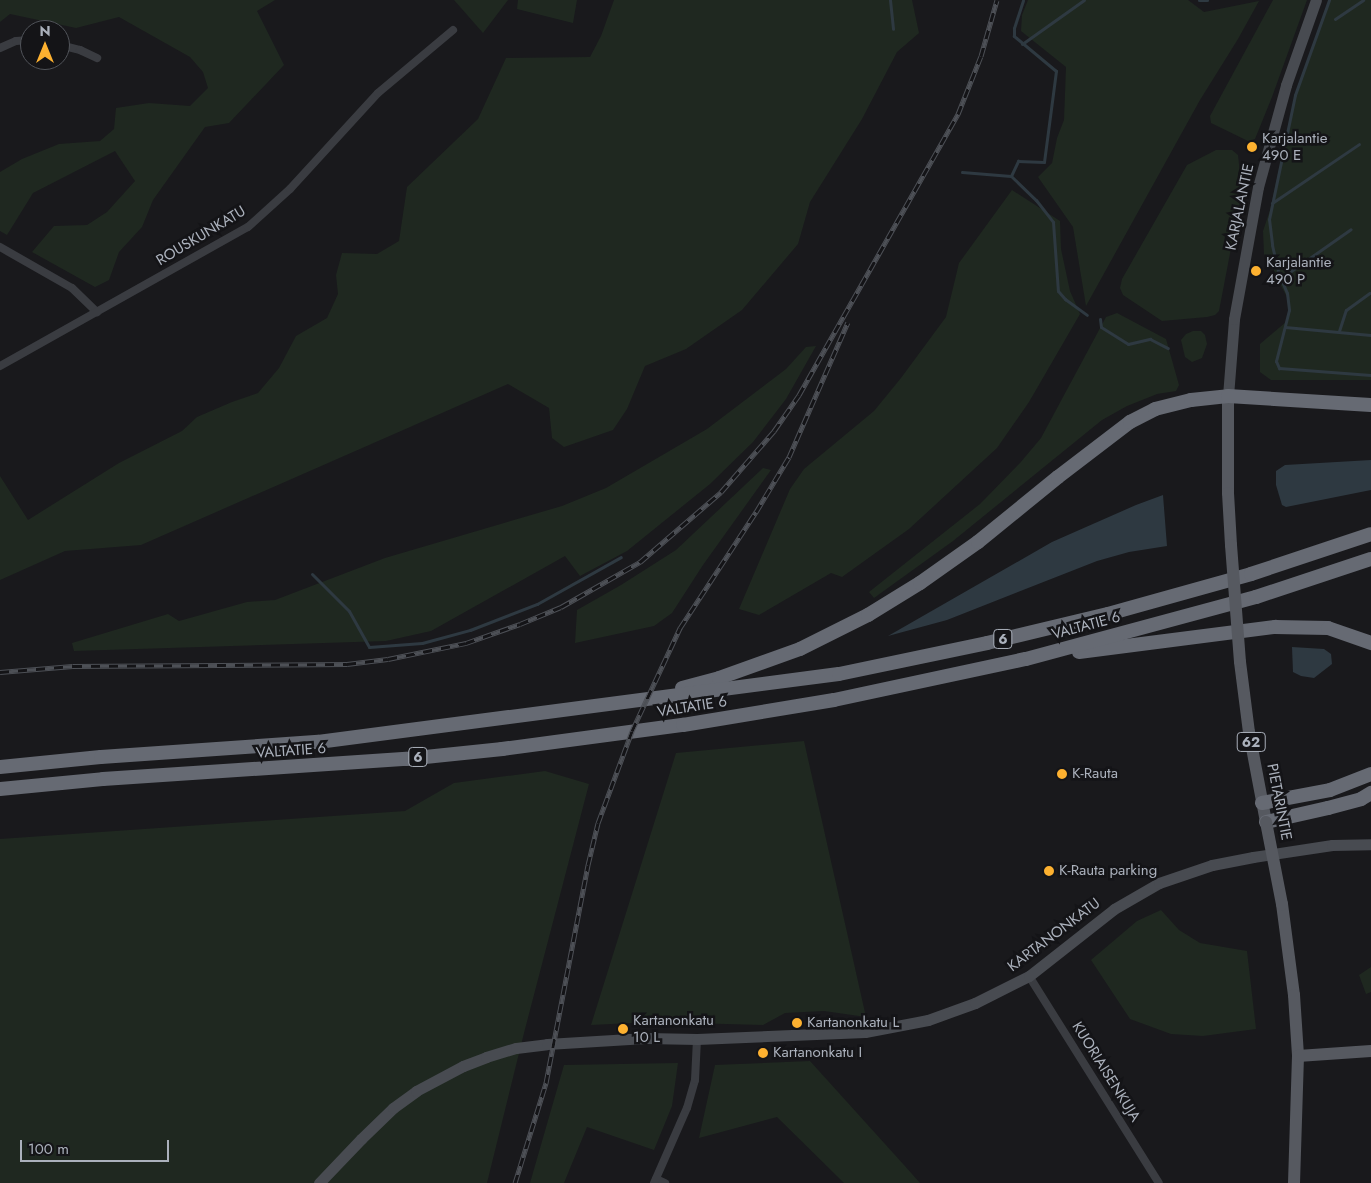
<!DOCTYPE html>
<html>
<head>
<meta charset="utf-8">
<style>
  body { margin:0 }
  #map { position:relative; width:1371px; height:1183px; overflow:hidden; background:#19191c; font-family:Jost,sans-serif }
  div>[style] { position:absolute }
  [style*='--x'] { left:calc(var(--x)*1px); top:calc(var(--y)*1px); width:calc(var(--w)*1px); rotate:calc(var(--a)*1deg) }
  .green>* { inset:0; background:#1f2820 }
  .water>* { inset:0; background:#2e3941 }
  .stream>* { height:3px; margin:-1.5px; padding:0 1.5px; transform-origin:1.5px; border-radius:1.5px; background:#2e3941 }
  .minor>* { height:8px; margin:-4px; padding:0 4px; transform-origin:4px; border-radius:4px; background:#3a3c41 }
  .secondary>* { height:11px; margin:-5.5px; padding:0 5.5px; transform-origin:5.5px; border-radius:5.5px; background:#484b51 }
  .primary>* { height:12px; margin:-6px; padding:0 6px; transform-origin:6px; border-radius:6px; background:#565960 }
  .motorway>* { height:14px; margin:-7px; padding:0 7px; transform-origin:7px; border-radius:7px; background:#666a73 }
  .rail>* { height:5px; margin-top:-2.5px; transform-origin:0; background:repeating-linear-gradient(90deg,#141417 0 9px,#4d5056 0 18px); box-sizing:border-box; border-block:1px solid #4d5056 }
  .primary-bridge>* { height:12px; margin:-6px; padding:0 6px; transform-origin:6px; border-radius:6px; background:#565960 }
  .dots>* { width:14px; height:14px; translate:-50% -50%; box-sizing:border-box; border:2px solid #141417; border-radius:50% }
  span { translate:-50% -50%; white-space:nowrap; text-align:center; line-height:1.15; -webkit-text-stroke:5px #141417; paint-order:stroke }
  .shield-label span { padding:1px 4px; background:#141417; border:1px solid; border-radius:4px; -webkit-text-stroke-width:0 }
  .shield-label { font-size:14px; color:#abb1bc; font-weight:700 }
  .poi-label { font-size:15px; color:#abb1bc }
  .left { translate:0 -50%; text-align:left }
  .street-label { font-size:15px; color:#abb1bc }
  .north { position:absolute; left:20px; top:20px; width:50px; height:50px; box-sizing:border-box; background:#141417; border:1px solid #505359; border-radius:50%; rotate:0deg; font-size:14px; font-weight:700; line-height:20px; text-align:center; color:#abb1bc }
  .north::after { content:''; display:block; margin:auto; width:18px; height:22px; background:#fdb130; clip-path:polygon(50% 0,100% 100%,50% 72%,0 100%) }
  .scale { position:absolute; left:20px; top:1140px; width:149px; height:22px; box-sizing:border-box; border:2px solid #abb1bc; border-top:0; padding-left:6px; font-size:15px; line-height:18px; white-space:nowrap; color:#abb1bc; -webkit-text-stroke:4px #141417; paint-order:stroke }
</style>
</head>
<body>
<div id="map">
  <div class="green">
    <i style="clip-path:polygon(0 0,275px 0,257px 11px,284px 65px,229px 123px,205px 127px,153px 200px,142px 227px,119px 252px,109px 280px,95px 287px,32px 252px,54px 226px,87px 225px,107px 212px,135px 181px,115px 151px,33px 193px,7px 235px,0 231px,0 172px,22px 159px,59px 144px,100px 141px,114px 129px,116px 108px,149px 103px,190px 106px,208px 88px,203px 72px,190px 57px,119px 17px,76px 28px,10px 14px,0 22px)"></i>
    <i style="clip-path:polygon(454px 0,508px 0,483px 33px)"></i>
    <i style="clip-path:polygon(518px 0,577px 0,573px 23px,517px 9px)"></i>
    <i style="clip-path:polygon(614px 0,912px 0,919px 33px,897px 52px,862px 119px,810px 202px,798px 244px,742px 310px,686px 349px,645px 366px,627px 409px,613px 430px,564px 447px,552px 438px,549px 408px,508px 384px,141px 545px,65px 551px,0 580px,0 476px,28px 520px,119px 463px,182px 431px,197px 417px,232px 402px,258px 393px,279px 368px,296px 336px,327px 318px,338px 294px,336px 275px,342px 253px,377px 254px,399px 241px,407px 187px,478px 119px,506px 58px,590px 57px,601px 36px)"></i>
    <i style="clip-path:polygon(1028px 0,1188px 0,1204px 12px,1259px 1px,1238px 39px,1200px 100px,1086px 306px,1073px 227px,1038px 177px,1052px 163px,1057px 138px,1064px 120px,1066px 67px,1021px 31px,1022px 15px)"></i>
    <i style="clip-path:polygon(1273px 0,1307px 0,1272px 97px,1255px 139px,1248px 141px,1211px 123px,1210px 116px)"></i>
    <i style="clip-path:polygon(1329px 0,1371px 0,1371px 380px,1271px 380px,1260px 372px,1260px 344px,1286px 322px,1289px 310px,1288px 299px,1264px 254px,1263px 231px,1270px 210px,1295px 95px)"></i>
    <i style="clip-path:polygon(1216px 150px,1232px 150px,1238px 155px,1242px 191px,1219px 311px,1215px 315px,1207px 317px,1162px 321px,1123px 295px,1120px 288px,1122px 279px,1187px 165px)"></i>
    <i style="clip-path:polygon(1012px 190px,1060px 221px,1061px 249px,1070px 291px,1080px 314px,1029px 402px,997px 448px,909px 529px,842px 577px,831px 573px,759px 615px,739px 609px,790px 489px,804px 469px,874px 411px,901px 378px,946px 317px,959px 263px)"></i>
    <i style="clip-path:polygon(1117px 313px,1166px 339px,1179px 385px,1176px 391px,1157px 394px,1127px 406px,1102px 420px,953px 541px,874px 598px,869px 592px,980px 504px,1020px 463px,1041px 438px,1106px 317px)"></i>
    <i style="clip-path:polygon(1193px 331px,1201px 331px,1205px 335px,1207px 344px,1202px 358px,1192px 362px,1185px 357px,1181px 340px,1186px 334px)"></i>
    <i style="clip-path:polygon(816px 346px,786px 399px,753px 442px,710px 484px,627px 551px,580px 576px,565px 556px,431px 631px,386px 641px,74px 651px,72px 643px,168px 614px,179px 621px,247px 602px,275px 600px,385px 558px,562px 506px,606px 488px,707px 429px,786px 369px,806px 347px)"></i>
    <i style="clip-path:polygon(763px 468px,771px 470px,703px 565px,672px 613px,654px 626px,575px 643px,577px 610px,621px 585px,676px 550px)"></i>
    <i style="clip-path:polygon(804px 741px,866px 1017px,824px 1011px,785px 1013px,763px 1025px,652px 1022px,591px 1025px,676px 753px)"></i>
    <i style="clip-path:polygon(545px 771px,589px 784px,524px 1033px,487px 1183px,0 1183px,0 839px,405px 811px,454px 783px)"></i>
    <i style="clip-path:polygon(1161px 910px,1179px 930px,1200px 943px,1247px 951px,1256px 1029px,1203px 1036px,1171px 1034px,1130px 1019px,1091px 960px,1137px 921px)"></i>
    <i style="clip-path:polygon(1371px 967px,1371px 992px,1366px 994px,1359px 975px)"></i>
    <i style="clip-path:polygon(810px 1061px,904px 1165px,920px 1183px,844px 1183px,777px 1117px,699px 1138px,715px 1065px)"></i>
    <i style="clip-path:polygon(678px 1063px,672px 1106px,654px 1150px,587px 1127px,564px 1183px,530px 1183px,564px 1065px)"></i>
  </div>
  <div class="water">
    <i style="clip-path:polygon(1371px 460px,1371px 490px,1286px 507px,1282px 505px,1276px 485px,1276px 471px,1285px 465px)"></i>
    <i style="clip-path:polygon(1163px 495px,1167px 546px,1129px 552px,1097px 561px,947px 620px,888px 636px,1052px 542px,1136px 505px)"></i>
    <i style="clip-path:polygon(1292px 647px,1324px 649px,1331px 654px,1332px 664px,1314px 678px,1301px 676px,1293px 672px)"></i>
  </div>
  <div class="stream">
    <i style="--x:890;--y:0;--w:29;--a:84"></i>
    <i style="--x:1199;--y:0;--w:8;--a:0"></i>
    <i style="--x:1329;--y:0;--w:101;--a:109.7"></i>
    <i style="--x:1295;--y:95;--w:127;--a:101.8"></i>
    <i style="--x:1269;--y:219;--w:26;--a:83"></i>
    <i style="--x:1272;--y:245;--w:28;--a:77"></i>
    <i style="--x:1278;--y:272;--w:23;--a:67"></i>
    <i style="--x:1287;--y:293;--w:17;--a:83"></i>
    <i style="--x:1289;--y:310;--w:53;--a:104.3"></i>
    <i style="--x:1276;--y:361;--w:8;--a:67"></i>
    <i style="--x:1279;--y:368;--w:92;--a:4.4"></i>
    <i style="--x:1335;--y:19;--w:34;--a:-34"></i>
    <i style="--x:1022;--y:44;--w:76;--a:-35.4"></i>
    <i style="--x:962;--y:172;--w:49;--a:4.7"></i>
    <i style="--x:1011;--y:176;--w:35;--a:44"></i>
    <i style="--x:1036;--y:200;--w:28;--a:52"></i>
    <i style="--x:1053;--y:222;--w:69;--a:85.9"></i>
    <i style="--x:1058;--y:291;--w:11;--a:49"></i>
    <i style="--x:1065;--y:299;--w:27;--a:36"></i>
    <i style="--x:1011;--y:176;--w:17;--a:-65"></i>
    <i style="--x:1018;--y:161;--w:26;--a:2"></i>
    <i style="--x:1044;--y:162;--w:92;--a:-82.5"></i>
    <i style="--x:1056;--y:71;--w:55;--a:-140.2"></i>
    <i style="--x:1014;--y:36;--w:8;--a:-90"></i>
    <i style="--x:1014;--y:28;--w:29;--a:-72"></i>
    <i style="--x:1272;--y:203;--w:105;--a:-34.1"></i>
    <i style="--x:1281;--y:278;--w:85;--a:-35"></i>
    <i style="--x:1100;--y:319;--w:8;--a:83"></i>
    <i style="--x:1101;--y:327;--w:32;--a:32"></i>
    <i style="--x:1128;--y:344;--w:23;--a:-13"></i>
    <i style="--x:1150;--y:339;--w:20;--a:27"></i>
    <i style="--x:1285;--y:327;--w:86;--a:5.3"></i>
    <i style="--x:1339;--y:331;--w:22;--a:-72"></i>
    <i style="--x:1346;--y:310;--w:29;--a:-36"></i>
    <i style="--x:312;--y:574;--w:52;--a:45"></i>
    <i style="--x:349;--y:611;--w:41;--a:60.9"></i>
    <i style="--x:369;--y:647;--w:53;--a:-4.3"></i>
    <i style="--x:422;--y:643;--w:50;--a:-15.2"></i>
    <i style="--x:470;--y:630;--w:72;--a:-21.2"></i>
    <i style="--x:537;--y:604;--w:96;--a:-29.2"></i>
  </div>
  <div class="minor">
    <i style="--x:60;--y:45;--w:21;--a:14"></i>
    <i style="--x:80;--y:50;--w:19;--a:25"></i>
    <i style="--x:0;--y:48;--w:17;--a:-24"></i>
    <i style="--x:16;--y:41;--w:14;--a:-4"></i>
    <i style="--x:0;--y:247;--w:83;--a:29.7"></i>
    <i style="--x:72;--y:288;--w:35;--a:44"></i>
    <i style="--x:0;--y:366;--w:284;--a:-29.3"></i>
    <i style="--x:248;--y:227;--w:57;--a:-42.1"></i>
    <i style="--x:290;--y:189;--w:130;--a:-47.5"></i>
    <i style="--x:378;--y:93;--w:98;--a:-40"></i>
    <i style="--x:1029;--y:976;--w:244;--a:57.9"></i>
    <i style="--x:656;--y:1179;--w:10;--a:24"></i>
    <i style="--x:654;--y:1183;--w:82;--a:-66.3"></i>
    <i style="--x:687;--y:1108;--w:29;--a:-74"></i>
    <i style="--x:695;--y:1080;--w:41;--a:-87.2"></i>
  </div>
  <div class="secondary">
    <i style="--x:1228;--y:396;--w:77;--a:-85.5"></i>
    <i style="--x:1234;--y:319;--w:134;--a:-79.7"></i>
    <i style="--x:1258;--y:187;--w:106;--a:-74.6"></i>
    <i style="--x:1286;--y:85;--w:90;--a:-70.6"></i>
    <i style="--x:319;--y:1183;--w:61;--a:-46.3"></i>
    <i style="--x:361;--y:1139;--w:45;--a:-44.1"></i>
    <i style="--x:393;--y:1108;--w:29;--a:-36"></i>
    <i style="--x:416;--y:1091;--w:53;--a:-28"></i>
    <i style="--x:463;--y:1066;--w:25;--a:-21"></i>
    <i style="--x:486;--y:1057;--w:31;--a:-17"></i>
    <i style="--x:516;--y:1048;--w:31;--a:-7"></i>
    <i style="--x:547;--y:1044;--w:99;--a:-3.5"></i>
    <i style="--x:646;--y:1038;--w:51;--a:1.1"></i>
    <i style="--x:697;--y:1039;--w:168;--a:-2.4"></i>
    <i style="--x:865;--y:1032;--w:64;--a:-10.8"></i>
    <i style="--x:928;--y:1020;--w:50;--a:-19.9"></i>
    <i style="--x:975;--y:1003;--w:60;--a:-26.6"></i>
    <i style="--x:1029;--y:976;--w:108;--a:-38.2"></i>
    <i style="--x:1114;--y:909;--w:52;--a:-30"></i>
    <i style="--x:1159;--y:883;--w:56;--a:-18.8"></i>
    <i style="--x:1212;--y:865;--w:42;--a:-11"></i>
    <i style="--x:1253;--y:857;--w:80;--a:-8.6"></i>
    <i style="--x:1332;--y:845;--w:39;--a:-1"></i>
  </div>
  <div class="primary">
    <i style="--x:1228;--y:396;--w:97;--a:90"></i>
    <i style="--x:1228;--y:493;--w:52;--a:86.7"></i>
    <i style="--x:1240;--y:662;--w:71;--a:82.7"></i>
    <i style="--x:1249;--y:732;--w:92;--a:79.3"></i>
    <i style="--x:1282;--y:904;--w:92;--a:82.5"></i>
    <i style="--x:1294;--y:995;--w:61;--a:86.2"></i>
    <i style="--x:1298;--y:1056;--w:127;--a:91.8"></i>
    <i style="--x:1298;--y:1056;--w:73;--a:-3.9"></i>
  </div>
  <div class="motorway">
    <i style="--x:1079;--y:652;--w:198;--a:-7.3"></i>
    <i style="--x:1275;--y:627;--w:53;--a:1.1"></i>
    <i style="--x:1328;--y:628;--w:46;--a:19.2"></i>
    <i style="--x:682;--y:688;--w:38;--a:-15"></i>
    <i style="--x:719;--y:678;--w:86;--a:-19.7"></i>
    <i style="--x:800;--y:649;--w:76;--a:-26.6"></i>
    <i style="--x:868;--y:615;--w:61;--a:-31.6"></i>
    <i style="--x:920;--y:583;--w:71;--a:-35.3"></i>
    <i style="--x:978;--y:542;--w:103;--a:-39.1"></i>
    <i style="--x:1058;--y:477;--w:91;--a:-37.4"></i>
    <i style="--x:1130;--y:422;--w:28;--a:-27"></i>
    <i style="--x:1155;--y:409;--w:37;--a:-14"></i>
    <i style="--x:1191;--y:400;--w:37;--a:-6"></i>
    <i style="--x:1228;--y:396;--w:143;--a:3.6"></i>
    <i style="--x:0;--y:767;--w:101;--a:-5.7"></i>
    <i style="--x:101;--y:757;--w:218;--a:-4"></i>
    <i style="--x:318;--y:742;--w:525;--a:-7.44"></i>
    <i style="--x:839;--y:674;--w:151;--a:-11.8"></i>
    <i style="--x:987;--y:643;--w:124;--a:-13.5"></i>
    <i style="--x:1108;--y:614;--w:148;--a:-15.6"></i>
    <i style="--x:1251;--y:574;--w:126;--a:-18.4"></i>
    <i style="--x:0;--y:789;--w:103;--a:-5.5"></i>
    <i style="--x:103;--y:779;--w:304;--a:-3.8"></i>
    <i style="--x:406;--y:759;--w:97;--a:-5.9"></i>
    <i style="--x:502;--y:749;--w:183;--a:-7.6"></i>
    <i style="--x:683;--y:725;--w:153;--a:-9.4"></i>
    <i style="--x:834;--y:700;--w:196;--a:-12.1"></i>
    <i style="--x:1026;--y:659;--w:238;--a:-15.1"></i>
    <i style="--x:1256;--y:597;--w:121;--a:-18.3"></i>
    <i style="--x:1262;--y:803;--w:69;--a:-10.8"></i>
    <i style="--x:1330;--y:790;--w:44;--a:-21.3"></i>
    <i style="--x:1266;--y:822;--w:64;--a:-12.7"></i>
    <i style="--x:1328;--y:808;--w:34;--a:-15"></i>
    <i style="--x:1361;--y:799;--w:12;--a:-31"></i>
  </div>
  <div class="rail">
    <i style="--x:0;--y:672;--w:73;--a:-4.7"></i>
    <i style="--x:73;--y:666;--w:274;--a:-0.4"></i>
    <i style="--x:347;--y:664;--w:41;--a:-7"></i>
    <i style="--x:388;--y:659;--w:80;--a:-11.6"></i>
    <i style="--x:466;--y:643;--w:57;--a:-19.4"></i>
    <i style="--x:520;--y:624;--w:44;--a:-22.5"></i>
    <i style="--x:561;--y:607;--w:91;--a:-29.7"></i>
    <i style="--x:640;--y:562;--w:107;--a:-40.8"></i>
    <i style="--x:721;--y:492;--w:81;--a:-49"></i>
    <i style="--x:774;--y:431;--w:44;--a:-55.2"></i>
    <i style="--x:799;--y:395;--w:323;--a:-60.5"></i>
    <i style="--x:958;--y:114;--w:62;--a:-68.4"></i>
    <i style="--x:981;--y:56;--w:58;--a:-74.1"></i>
    <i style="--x:515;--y:1183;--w:105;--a:-72.8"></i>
    <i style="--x:546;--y:1083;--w:222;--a:-79.1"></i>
    <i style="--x:588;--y:865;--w:43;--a:-76.6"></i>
    <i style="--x:598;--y:823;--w:98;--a:-69.7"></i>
    <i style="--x:632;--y:731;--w:114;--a:-65"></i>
    <i style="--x:680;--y:628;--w:139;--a:-56.8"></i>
    <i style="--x:756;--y:512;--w:64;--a:-59"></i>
    <i style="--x:789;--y:457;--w:147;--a:-66.4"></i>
  </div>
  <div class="primary-bridge">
    <i style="--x:1231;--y:545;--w:117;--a:85.6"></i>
    <i style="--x:1266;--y:822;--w:84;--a:79"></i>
  </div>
  <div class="dots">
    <i style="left:1252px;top:147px;background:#fdb130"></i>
    <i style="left:1256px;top:271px;background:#fdb130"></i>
    <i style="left:1062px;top:774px;background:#fdb130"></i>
    <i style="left:1049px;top:871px;background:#fdb130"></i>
    <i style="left:797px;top:1023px;background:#fdb130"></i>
    <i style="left:623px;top:1029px;background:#fdb130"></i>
    <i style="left:763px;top:1053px;background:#fdb130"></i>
  </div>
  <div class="shield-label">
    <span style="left:1003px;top:639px">6</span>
    <span style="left:1251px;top:742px">62</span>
    <span style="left:418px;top:757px">6</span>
  </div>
  <div class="poi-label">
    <span class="left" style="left:1262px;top:147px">Karjalantie<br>490 E</span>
    <span class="left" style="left:1266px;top:271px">Karjalantie<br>490 P</span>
    <span class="left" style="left:1072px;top:774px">K-Rauta</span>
    <span class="left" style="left:1059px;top:871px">K-Rauta parking</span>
    <span class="left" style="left:633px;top:1029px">Kartanonkatu<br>10 L</span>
    <span class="left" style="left:807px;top:1023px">Kartanonkatu L</span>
    <span class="left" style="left:773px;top:1053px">Kartanonkatu I</span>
  </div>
  <div class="street-label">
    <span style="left:1240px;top:207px;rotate:-78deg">KARJALANTIE</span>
    <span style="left:201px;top:236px;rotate:-31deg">ROUSKUNKATU</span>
    <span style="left:1086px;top:626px;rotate:-15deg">VALTATIE 6</span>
    <span style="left:692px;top:707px;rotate:-9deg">VALTATIE 6</span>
    <span style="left:291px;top:751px;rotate:-4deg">VALTATIE 6</span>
    <span style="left:1279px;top:802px;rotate:79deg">PIETARINTIE</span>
    <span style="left:1054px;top:935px;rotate:-37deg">KARTANONKATU</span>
    <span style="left:1106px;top:1072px;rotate:58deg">KUORIAISENKUJA</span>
  </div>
  <div class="north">N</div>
  <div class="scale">100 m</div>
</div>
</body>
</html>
